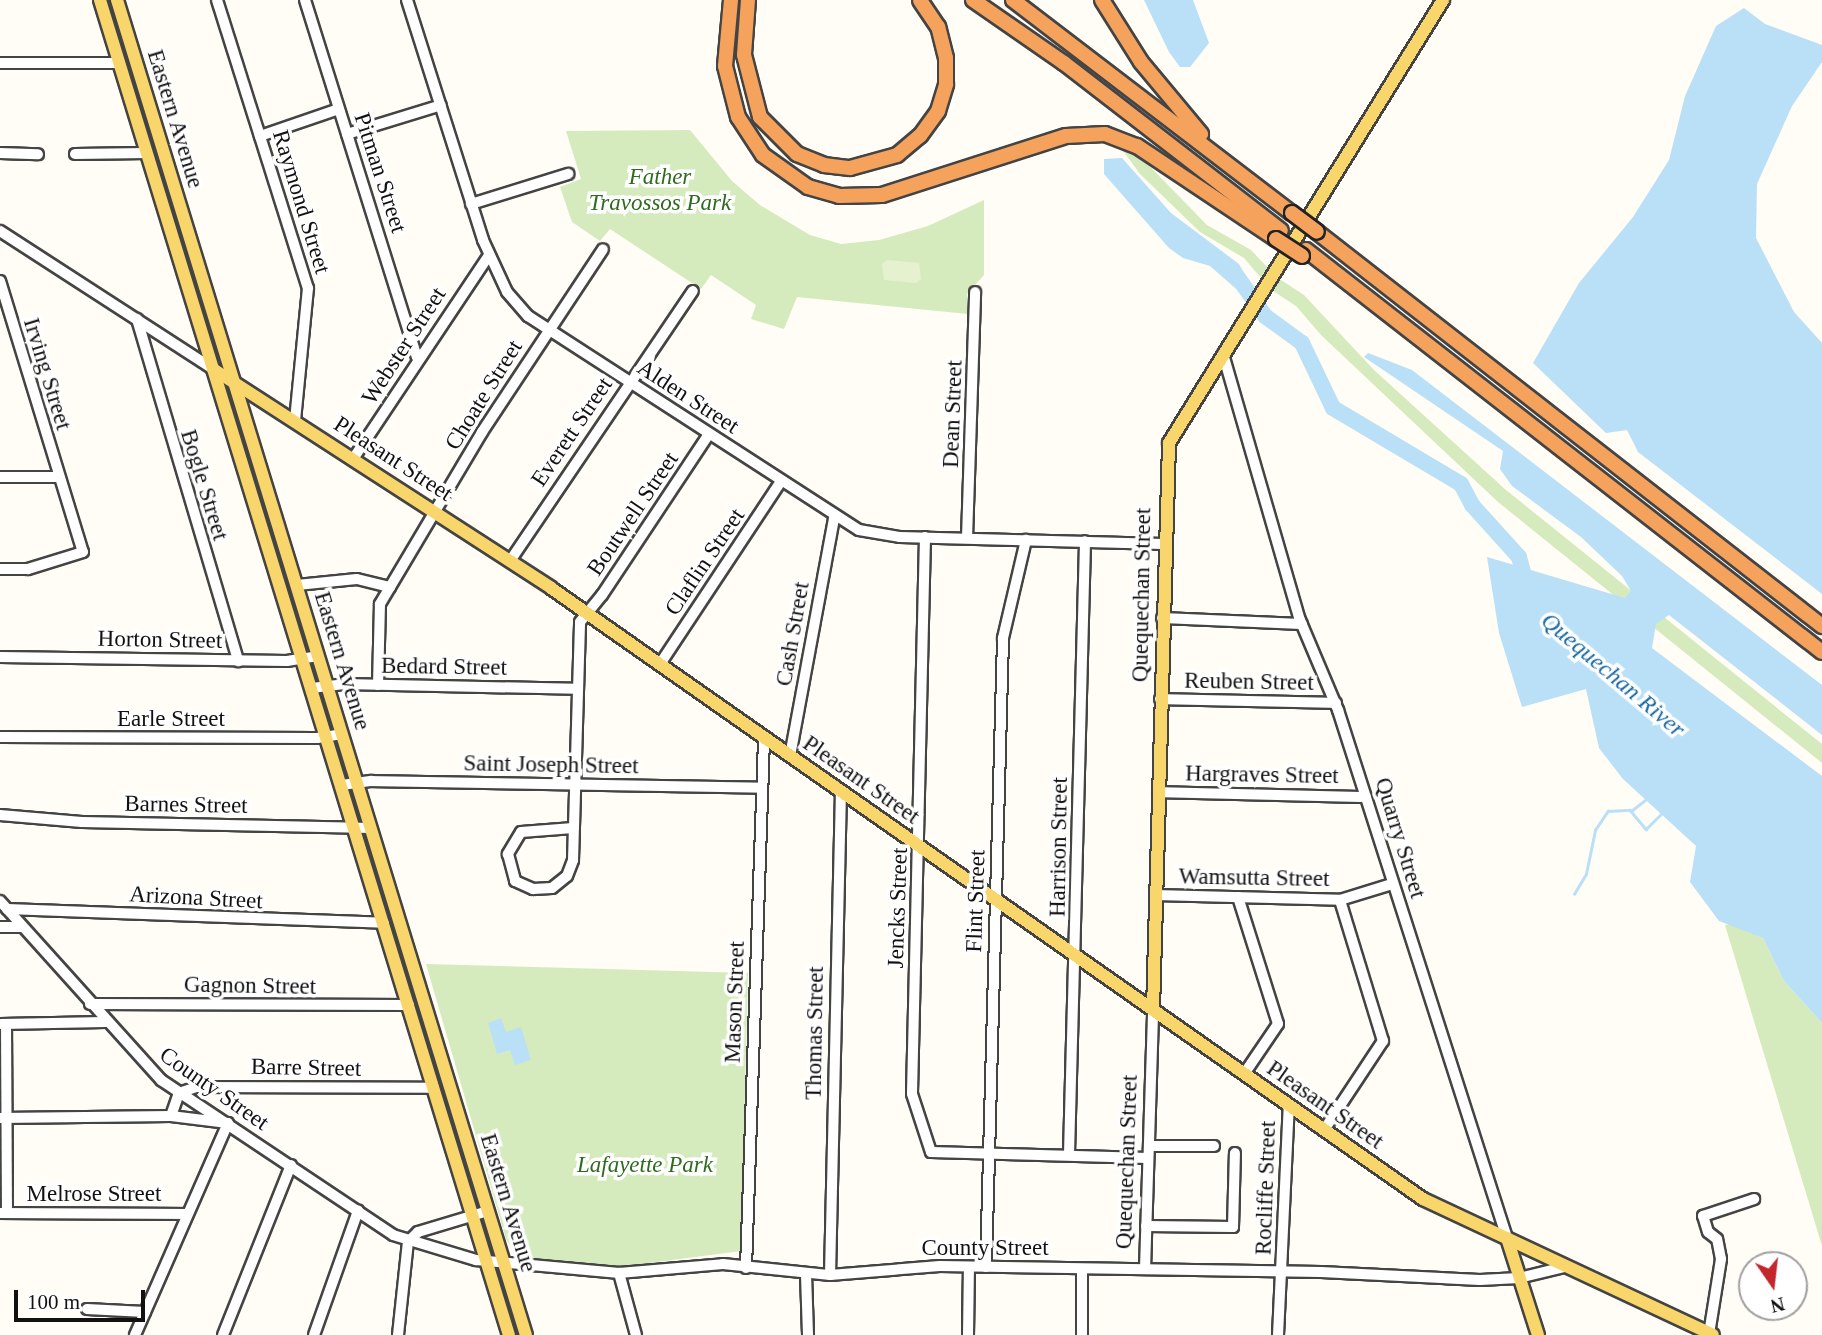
<!DOCTYPE html>
<html>
<head>
<meta charset="utf-8">
<style>
  body { margin:0 }
  #map { position:relative; width:1822px; height:1335px; overflow:hidden; background:#fffdf5; font-family:"Times New Roman",serif }
  div>[style] { position:absolute }
  [style*='--x'] { left:calc(var(--x)*1px); top:calc(var(--y)*1px); width:calc(var(--w)*1px); rotate:calc(var(--a)*1deg) }
  .green>* { inset:0; background:#d5ebbd }
  .pitch>* { inset:0; background:#e6f2cf }
  .water>* { inset:0; background:#b9e0f7 }
  .stream>* { height:2.5px; margin:-1.25px; padding:0 1.25px; transform-origin:1.25px; border-radius:1.25px; background:#b9e0f7 }
  .river>* { height:16px; margin:-8px; padding:0 8px; transform-origin:8px; border-radius:8px; background:#b9e0f7 }
  .roads { filter:drop-shadow(2px 0 #444) drop-shadow(-2px 0 #444) drop-shadow(0 2px #444) drop-shadow(0 -2px #444) }
  .minor>* { height:10px; margin:-5px; padding:0 5px; transform-origin:5px; border-radius:5px; background:#fff }
  .major>* { height:12px; margin:-6px; padding:0 6px; transform-origin:6px; border-radius:6px; background:#f9d66b }
  .highway>* { height:14px; margin:-7px; padding:0 7px; transform-origin:7px; border-radius:7px; background:#f5a25d }
  .bridges { filter:drop-shadow(2px 0 #222) drop-shadow(-2px 0 #222) drop-shadow(0 2px #222) drop-shadow(0 -2px #222) }
  .highway-bridge>* { height:14px; margin:-7px; padding:0 7px; transform-origin:7px; border-radius:7px; background:#f5a25d }
  span { translate:-50% -50%; white-space:nowrap; text-align:center; line-height:1.15; -webkit-text-stroke:7px #fff; paint-order:stroke }
  .street-label { font-size:23px; color:#111 }
  .park-label { font-size:23px; color:#2f6b1f; font-style:italic }
  .water-label { font-size:24px; color:#1768a6; font-style:italic }
  .north { position:absolute; left:1738px; top:1251px; width:70px; height:70px; box-sizing:border-box; background:#fff; border:2px solid #a0a0a0; border-radius:50%; rotate:166deg; font-size:19px; font-weight:700; line-height:28px; text-align:center; color:#111 }
  .north::after { content:''; display:block; margin:auto; width:24px; height:32px; background:#c4262e; clip-path:polygon(50% 0,100% 100%,50% 72%,0 100%) }
  .scale { position:absolute; left:14px; top:1290px; width:131px; height:32px; box-sizing:border-box; border:4px solid #111; border-top:0; padding-left:9px; font-size:21px; line-height:24px; white-space:nowrap; color:#111; -webkit-text-stroke:5px #fff; paint-order:stroke }
</style>
</head>
<body>
<div id="map">
  <div class="green">
    <i style="clip-path:polygon(690px 130px,732px 181px,760px 205px,810px 235px,841px 244px,879px 240px,928px 226px,984px 200px,984px 275px,967px 294px,968px 314px,797px 297px,784px 329px,751px 319px,756px 305px,711px 275px,701px 289px,610px 229px,600px 241px,572px 222px,560px 187px,581px 179px,566px 131px)"></i>
    <i style="clip-path:polygon(1113px 137px,1128px 144px,1207px 225px,1251px 250px,1268px 268px,1261px 278px,1244px 258px,1200px 232px,1140px 174px)"></i>
    <i style="clip-path:polygon(1278px 278px,1304px 295px,1374px 370px,1506px 490px,1822px 744px,1822px 763px,1498px 502px,1321px 335px,1296px 306px,1270px 289px)"></i>
    <i style="clip-path:polygon(1733px 924px,1763px 938px,1784px 981px,1822px 1023px,1822px 1246px,1725px 925px)"></i>
    <i style="clip-path:polygon(426px 964px,748px 973px,741px 1251px,626px 1266px,532px 1259px,515px 1253px,506px 1239px)"></i>
  </div>
  <div class="pitch">
    <i style="clip-path:polygon(887px 260px,919px 263px,921px 279px,916px 283px,884px 280px,882px 264px)"></i>
  </div>
  <div class="water">
    <i style="clip-path:polygon(1144px 0,1193px 0,1209px 43px,1190px 67px,1180px 67px,1169px 52px)"></i>
    <i style="clip-path:polygon(1744px 8px,1765px 24px,1822px 45px,1822px 62px,1792px 106px,1757px 184px,1756px 238px,1794px 312px,1822px 343px,1822px 594px,1638px 452px,1627px 430px,1606px 433px,1533px 363px,1579px 283px,1633px 217px,1669px 160px,1685px 96px,1716px 26px)"></i>
    <i style="clip-path:polygon(1122px 158px,1171px 213px,1239px 264px,1250px 284px,1242px 294px,1210px 266px,1183px 258px,1169px 248px,1104px 174px,1104px 159px)"></i>
    <i style="clip-path:polygon(1368px 353px,1412px 370px,1822px 685px,1822px 735px,1669px 615px,1656px 624px,1652px 648px,1822px 776px,1822px 1023px,1784px 981px,1763px 938px,1719px 921px,1690px 882px,1696px 846px,1623px 779px,1599px 748px,1586px 689px,1522px 707px,1499px 633px,1487px 557px,1625px 598px,1631px 591px,1622px 576px,1581px 537px,1512px 486px,1500px 469px,1503px 451px,1364px 357px)"></i>
    <i style="clip-path:polygon(501px 1018px,506px 1032px,521px 1027px,531px 1060px,515px 1065px,510px 1050px,497px 1054px,488px 1023px)"></i>
  </div>
  <div class="stream">
    <i style="--x:1631;--y:811;--w:18;--a:-38"></i>
    <i style="--x:1574;--y:894;--w:23;--a:-59"></i>
    <i style="--x:1586;--y:874;--w:45;--a:-78.4"></i>
    <i style="--x:1595;--y:830;--w:23;--a:-56"></i>
    <i style="--x:1608;--y:811;--w:22;--a:-3"></i>
    <i style="--x:1630;--y:810;--w:25;--a:50"></i>
    <i style="--x:1646;--y:829;--w:21;--a:-45"></i>
  </div>
  <div class="river">
    <i style="--x:1234;--y:272;--w:54;--a:54.8"></i>
    <i style="--x:1265;--y:316;--w:46;--a:36.1"></i>
    <i style="--x:1302;--y:343;--w:72;--a:64.5"></i>
    <i style="--x:1333;--y:408;--w:149;--a:30.7"></i>
    <i style="--x:1461;--y:484;--w:24;--a:62"></i>
    <i style="--x:1472;--y:505;--w:70;--a:47.9"></i>
    <i style="--x:1519;--y:557;--w:28;--a:75"></i>
  </div>
  <div class="roads">
    <div class="minor">
      <i style="--x:217;--y:0;--w:302;--a:72.5"></i>
      <i style="--x:308;--y:288;--w:134;--a:95.6"></i>
      <i style="--x:305;--y:0;--w:374;--a:72.6"></i>
      <i style="--x:407;--y:0;--w:252;--a:72.4"></i>
      <i style="--x:483;--y:240;--w:57;--a:65.2"></i>
      <i style="--x:507;--y:292;--w:32;--a:49"></i>
      <i style="--x:528;--y:316;--w:394;--a:32.9"></i>
      <i style="--x:859;--y:530;--w:42;--a:9.7"></i>
      <i style="--x:900;--y:537;--w:263;--a:1.5"></i>
      <i style="--x:0;--y:63;--w:120;--a:0"></i>
      <i style="--x:347;--y:134;--w:98;--a:-17.1"></i>
      <i style="--x:260;--y:136;--w:83;--a:-18.9"></i>
      <i style="--x:0;--y:153;--w:38;--a:2"></i>
      <i style="--x:75;--y:154;--w:72;--a:-0.8"></i>
      <i style="--x:471;--y:204;--w:102;--a:-17.2"></i>
      <i style="--x:0;--y:231;--w:254;--a:32.9"></i>
      <i style="--x:0;--y:281;--w:283;--a:73"></i>
      <i style="--x:83;--y:552;--w:58;--a:162.8"></i>
      <i style="--x:28;--y:569;--w:28;--a:180"></i>
      <i style="--x:137;--y:319;--w:357;--a:73.5"></i>
      <i style="--x:1223;--y:354;--w:277;--a:73.9"></i>
      <i style="--x:1300;--y:620;--w:98;--a:67.1"></i>
      <i style="--x:1338;--y:710;--w:554;--a:72.25"></i>
      <i style="--x:353;--y:459;--w:245;--a:-56.3"></i>
      <i style="--x:0;--y:477;--w:59;--a:0"></i>
      <i style="--x:925;--y:537;--w:557;--a:91.34"></i>
      <i style="--x:912;--y:1094;--w:61;--a:71.9"></i>
      <i style="--x:931;--y:1152;--w:217;--a:1.6"></i>
      <i style="--x:967;--y:538;--w:246;--a:-88.1"></i>
      <i style="--x:510;--y:561;--w:326;--a:-55.9"></i>
      <i style="--x:297;--y:585;--w:60;--a:-5.7"></i>
      <i style="--x:357;--y:579;--w:34;--a:14"></i>
      <i style="--x:1162;--y:618;--w:140;--a:2.5"></i>
      <i style="--x:0;--y:657;--w:287;--a:0.8"></i>
      <i style="--x:287;--y:661;--w:31;--a:-9"></i>
      <i style="--x:660;--y:664;--w:219;--a:-56.5"></i>
      <i style="--x:378;--y:685;--w:81;--a:-88.6"></i>
      <i style="--x:380;--y:604;--w:200;--a:-59.3"></i>
      <i style="--x:482;--y:432;--w:219;--a:-56.5"></i>
      <i style="--x:312;--y:688;--w:32;--a:-7"></i>
      <i style="--x:344;--y:684;--w:232;--a:1.2"></i>
      <i style="--x:1160;--y:699;--w:176;--a:1.3"></i>
      <i style="--x:0;--y:737;--w:317;--a:0.2"></i>
      <i style="--x:317;--y:738;--w:25;--a:-9"></i>
      <i style="--x:790;--y:756;--w:242;--a:-79.5"></i>
      <i style="--x:342;--y:785;--w:30;--a:-8"></i>
      <i style="--x:372;--y:781;--w:388;--a:1"></i>
      <i style="--x:1158;--y:792;--w:208;--a:1.4"></i>
      <i style="--x:0;--y:815;--w:82;--a:4.9"></i>
      <i style="--x:82;--y:822;--w:289;--a:1.2"></i>
      <i style="--x:573;--y:828;--w:52;--a:175.6"></i>
      <i style="--x:521;--y:832;--w:26;--a:121"></i>
      <i style="--x:508;--y:854;--w:28;--a:75"></i>
      <i style="--x:515;--y:881;--w:20;--a:24"></i>
      <i style="--x:533;--y:889;--w:19;--a:-3"></i>
      <i style="--x:552;--y:888;--w:19;--a:-39"></i>
      <i style="--x:567;--y:876;--w:17;--a:-69"></i>
      <i style="--x:573;--y:860;--w:238;--a:-88.3"></i>
      <i style="--x:580;--y:622;--w:35;--a:-51"></i>
      <i style="--x:602;--y:595;--w:193;--a:-56.4"></i>
      <i style="--x:1155;--y:895;--w:185;--a:1.5"></i>
      <i style="--x:1340;--y:900;--w:54;--a:-17.1"></i>
      <i style="--x:1238;--y:897;--w:133;--a:72.5"></i>
      <i style="--x:1278;--y:1024;--w:60;--a:124.2"></i>
      <i style="--x:0;--y:901;--w:241;--a:48"></i>
      <i style="--x:161;--y:1080;--w:279;--a:33.7"></i>
      <i style="--x:393;--y:1235;--w:87;--a:16.8"></i>
      <i style="--x:476;--y:1260;--w:144;--a:5.2"></i>
      <i style="--x:619;--y:1273;--w:104;--a:-4.9"></i>
      <i style="--x:723;--y:1264;--w:108;--a:5.9"></i>
      <i style="--x:830;--y:1275;--w:110;--a:-4.7"></i>
      <i style="--x:940;--y:1266;--w:381;--a:0.9"></i>
      <i style="--x:1321;--y:1272;--w:159;--a:2.9"></i>
      <i style="--x:1480;--y:1280;--w:39;--a:-3"></i>
      <i style="--x:1519;--y:1278;--w:46;--a:-13.7"></i>
      <i style="--x:7;--y:909;--w:377;--a:2.1"></i>
      <i style="--x:0;--y:927;--w:22;--a:0"></i>
      <i style="--x:90;--y:1004;--w:319;--a:0.2"></i>
      <i style="--x:1;--y:1024;--w:104;--a:-1.1"></i>
      <i style="--x:6;--y:1024;--w:188;--a:89.7"></i>
      <i style="--x:171;--y:1116;--w:24;--a:-71"></i>
      <i style="--x:179;--y:1093;--w:18;--a:-19"></i>
      <i style="--x:196;--y:1087;--w:238;--a:0.2"></i>
      <i style="--x:0;--y:1118;--w:171;--a:-0.7"></i>
      <i style="--x:171;--y:1116;--w:57;--a:7"></i>
      <i style="--x:228;--y:1123;--w:232;--a:113.7"></i>
      <i style="--x:1324;--y:1130;--w:107;--a:-56.5"></i>
      <i style="--x:1383;--y:1041;--w:147;--a:-107"></i>
      <i style="--x:1149;--y:1146;--w:65;--a:0"></i>
      <i style="--x:1069;--y:1154;--w:613;--a:-88.5"></i>
      <i style="--x:0;--y:1213;--w:187;--a:0.3"></i>
      <i style="--x:1146;--y:1226;--w:87;--a:0.7"></i>
      <i style="--x:1233;--y:1227;--w:74;--a:-88.5"></i>
      <i style="--x:408;--y:1242;--w:14;--a:-45"></i>
      <i style="--x:418;--y:1232;--w:73;--a:-16.7"></i>
      <i style="--x:986;--y:1267;--w:629;--a:-88.45"></i>
      <i style="--x:1003;--y:638;--w:101;--a:-76.8"></i>
      <i style="--x:746;--y:1268;--w:530;--a:-88.05"></i>
      <i style="--x:1082;--y:1269;--w:66;--a:90"></i>
      <i style="--x:1145;--y:1269;--w:259;--a:-88.2"></i>
      <i style="--x:619;--y:1273;--w:64;--a:74.7"></i>
      <i style="--x:806;--y:1274;--w:61;--a:88.1"></i>
      <i style="--x:830;--y:1275;--w:483;--a:-88.7"></i>
      <i style="--x:87;--y:1309;--w:58;--a:3"></i>
      <i style="--x:1709;--y:1334;--w:76;--a:-80.9"></i>
      <i style="--x:1721;--y:1259;--w:20;--a:-101"></i>
      <i style="--x:1717;--y:1239;--w:11;--a:-142"></i>
      <i style="--x:1708;--y:1232;--w:17;--a:-107"></i>
      <i style="--x:1703;--y:1216;--w:54;--a:-18.4"></i>
      <i style="--x:223;--y:1335;--w:183;--a:-68.2"></i>
      <i style="--x:314;--y:1335;--w:132;--a:-70.5"></i>
      <i style="--x:398;--y:1335;--w:94;--a:-83.9"></i>
      <i style="--x:968;--y:1335;--w:68;--a:-89.2"></i>
      <i style="--x:1278;--y:1335;--w:230;--a:-87.3"></i>
    </div>
    <div class="major">
      <i style="--x:100;--y:0;--w:1396;--a:72.97"></i>
      <i style="--x:117;--y:0;--w:1396;--a:72.97"></i>
      <i style="--x:213;--y:369;--w:403;--a:32.9"></i>
      <i style="--x:551;--y:588;--w:1065;--a:35.02"></i>
      <i style="--x:1423;--y:1199;--w:320;--a:25.1"></i>
      <i style="--x:1153;--y:1010;--w:567;--a:-88.38"></i>
      <i style="--x:1169;--y:443;--w:521;--a:-58.26"></i>
      <i style="--x:1507;--y:1238;--w:102;--a:72.3"></i>
    </div>
    <div class="highway">
      <i style="--x:731;--y:0;--w:66;--a:95.2"></i>
      <i style="--x:725;--y:66;--w:53;--a:75.7"></i>
      <i style="--x:738;--y:117;--w:45;--a:56.7"></i>
      <i style="--x:763;--y:155;--w:55;--a:35.4"></i>
      <i style="--x:808;--y:187;--w:32;--a:16"></i>
      <i style="--x:839;--y:196;--w:43;--a:-1.3"></i>
      <i style="--x:882;--y:195;--w:193;--a:-17.8"></i>
      <i style="--x:1066;--y:136;--w:39;--a:-3"></i>
      <i style="--x:1105;--y:134;--w:34;--a:21"></i>
      <i style="--x:1137;--y:146;--w:167;--a:33.8"></i>
      <i style="--x:748;--y:0;--w:55;--a:94.2"></i>
      <i style="--x:744;--y:55;--w:64;--a:75.5"></i>
      <i style="--x:760;--y:117;--w:52;--a:45"></i>
      <i style="--x:797;--y:154;--w:29;--a:22"></i>
      <i style="--x:824;--y:165;--w:26;--a:7"></i>
      <i style="--x:850;--y:168;--w:49;--a:-15.5"></i>
      <i style="--x:897;--y:155;--w:30;--a:-40"></i>
      <i style="--x:920;--y:136;--w:31;--a:-54"></i>
      <i style="--x:938;--y:111;--w:28;--a:-73"></i>
      <i style="--x:946;--y:84;--w:26;--a:-90"></i>
      <i style="--x:946;--y:58;--w:32;--a:-104"></i>
      <i style="--x:938;--y:27;--w:32;--a:-124"></i>
      <i style="--x:973;--y:0;--w:111;--a:34.7"></i>
      <i style="--x:1064;--y:63;--w:274;--a:37.7"></i>
      <i style="--x:1013;--y:0;--w:351;--a:37.4"></i>
      <i style="--x:1102;--y:0;--w:73;--a:57.8"></i>
      <i style="--x:1141;--y:62;--w:94;--a:50.2"></i>
      <i style="--x:1317;--y:232;--w:641;--a:37.96"></i>
      <i style="--x:1306;--y:250;--w:654;--a:37.92"></i>
    </div>
  </div>
  <div class="bridges">
    <div class="highway-bridge">
      <i style="--x:1292;--y:213;--w:31;--a:37"></i>
      <i style="--x:1276;--y:239;--w:31;--a:33"></i>
    </div>
  </div>
  <div class="street-label">
    <span style="left:175px;top:119px;rotate:73deg">Eastern Avenue</span>
    <span style="left:380px;top:173px;rotate:72deg">Pitman Street</span>
    <span style="left:301px;top:202px;rotate:73deg">Raymond Street</span>
    <span style="left:404px;top:346px;rotate:-57deg">Webster Street</span>
    <span style="left:47px;top:374px;rotate:73deg">Irving Street</span>
    <span style="left:484px;top:395px;rotate:-58deg">Choate Street</span>
    <span style="left:688px;top:397px;rotate:33deg">Alden Street</span>
    <span style="left:953px;top:414px;rotate:-88deg">Dean Street</span>
    <span style="left:572px;top:432px;rotate:-56deg">Everett Street</span>
    <span style="left:393px;top:459px;rotate:33deg">Pleasant Street</span>
    <span style="left:204px;top:485px;rotate:73deg">Bogle Street</span>
    <span style="left:633px;top:514px;rotate:-56deg">Boutwell Street</span>
    <span style="left:705px;top:562px;rotate:-56deg">Claflin Street</span>
    <span style="left:1142px;top:595px;rotate:-89deg">Quequechan Street</span>
    <span style="left:793px;top:634px;rotate:-80deg">Cash Street</span>
    <span style="left:160px;top:640px;rotate:1deg">Horton Street</span>
    <span style="left:342px;top:661px;rotate:73deg">Eastern Avenue</span>
    <span style="left:444px;top:667px;rotate:1deg">Bedard Street</span>
    <span style="left:1249px;top:682px;rotate:1deg">Reuben Street</span>
    <span style="left:171px;top:719px">Earle Street</span>
    <span style="left:551px;top:765px;rotate:1deg">Saint Joseph Street</span>
    <span style="left:1262px;top:775px;rotate:1deg">Hargraves Street</span>
    <span style="left:861px;top:780px;rotate:35deg">Pleasant Street</span>
    <span style="left:186px;top:805px;rotate:1deg">Barnes Street</span>
    <span style="left:1400px;top:838px;rotate:73deg">Quarry Street</span>
    <span style="left:1059px;top:847px;rotate:-89deg">Harrison Street</span>
    <span style="left:1254px;top:878px;rotate:1deg">Wamsutta Street</span>
    <span style="left:196px;top:898px;rotate:3deg">Arizona Street</span>
    <span style="left:976px;top:901px;rotate:-88deg">Flint Street</span>
    <span style="left:898px;top:908px;rotate:-88deg">Jencks Street</span>
    <span style="left:250px;top:986px;rotate:1deg">Gagnon Street</span>
    <span style="left:735px;top:1002px;rotate:-88deg">Mason Street</span>
    <span style="left:815px;top:1033px;rotate:-89deg">Thomas Street</span>
    <span style="left:306px;top:1068px;rotate:1deg">Barre Street</span>
    <span style="left:214px;top:1089px;rotate:35deg">County Street</span>
    <span style="left:1325px;top:1105px;rotate:35deg">Pleasant Street</span>
    <span style="left:1127px;top:1162px;rotate:-88deg">Quequechan Street</span>
    <span style="left:1266px;top:1188px;rotate:-88deg">Rocliffe Street</span>
    <span style="left:94px;top:1194px">Melrose Street</span>
    <span style="left:508px;top:1203px;rotate:73deg">Eastern Avenue</span>
    <span style="left:985px;top:1248px">County Street</span>
  </div>
  <div class="park-label">
    <span style="left:660px;top:190px">Father<br>Travossos Park</span>
    <span style="left:645px;top:1165px">Lafayette Park</span>
  </div>
  <div class="water-label">
    <span style="left:1613px;top:675px;rotate:40deg">Quequechan River</span>
  </div>
  <div class="north">N</div>
  <div class="scale">100 m</div>
</div>
</body>
</html>
